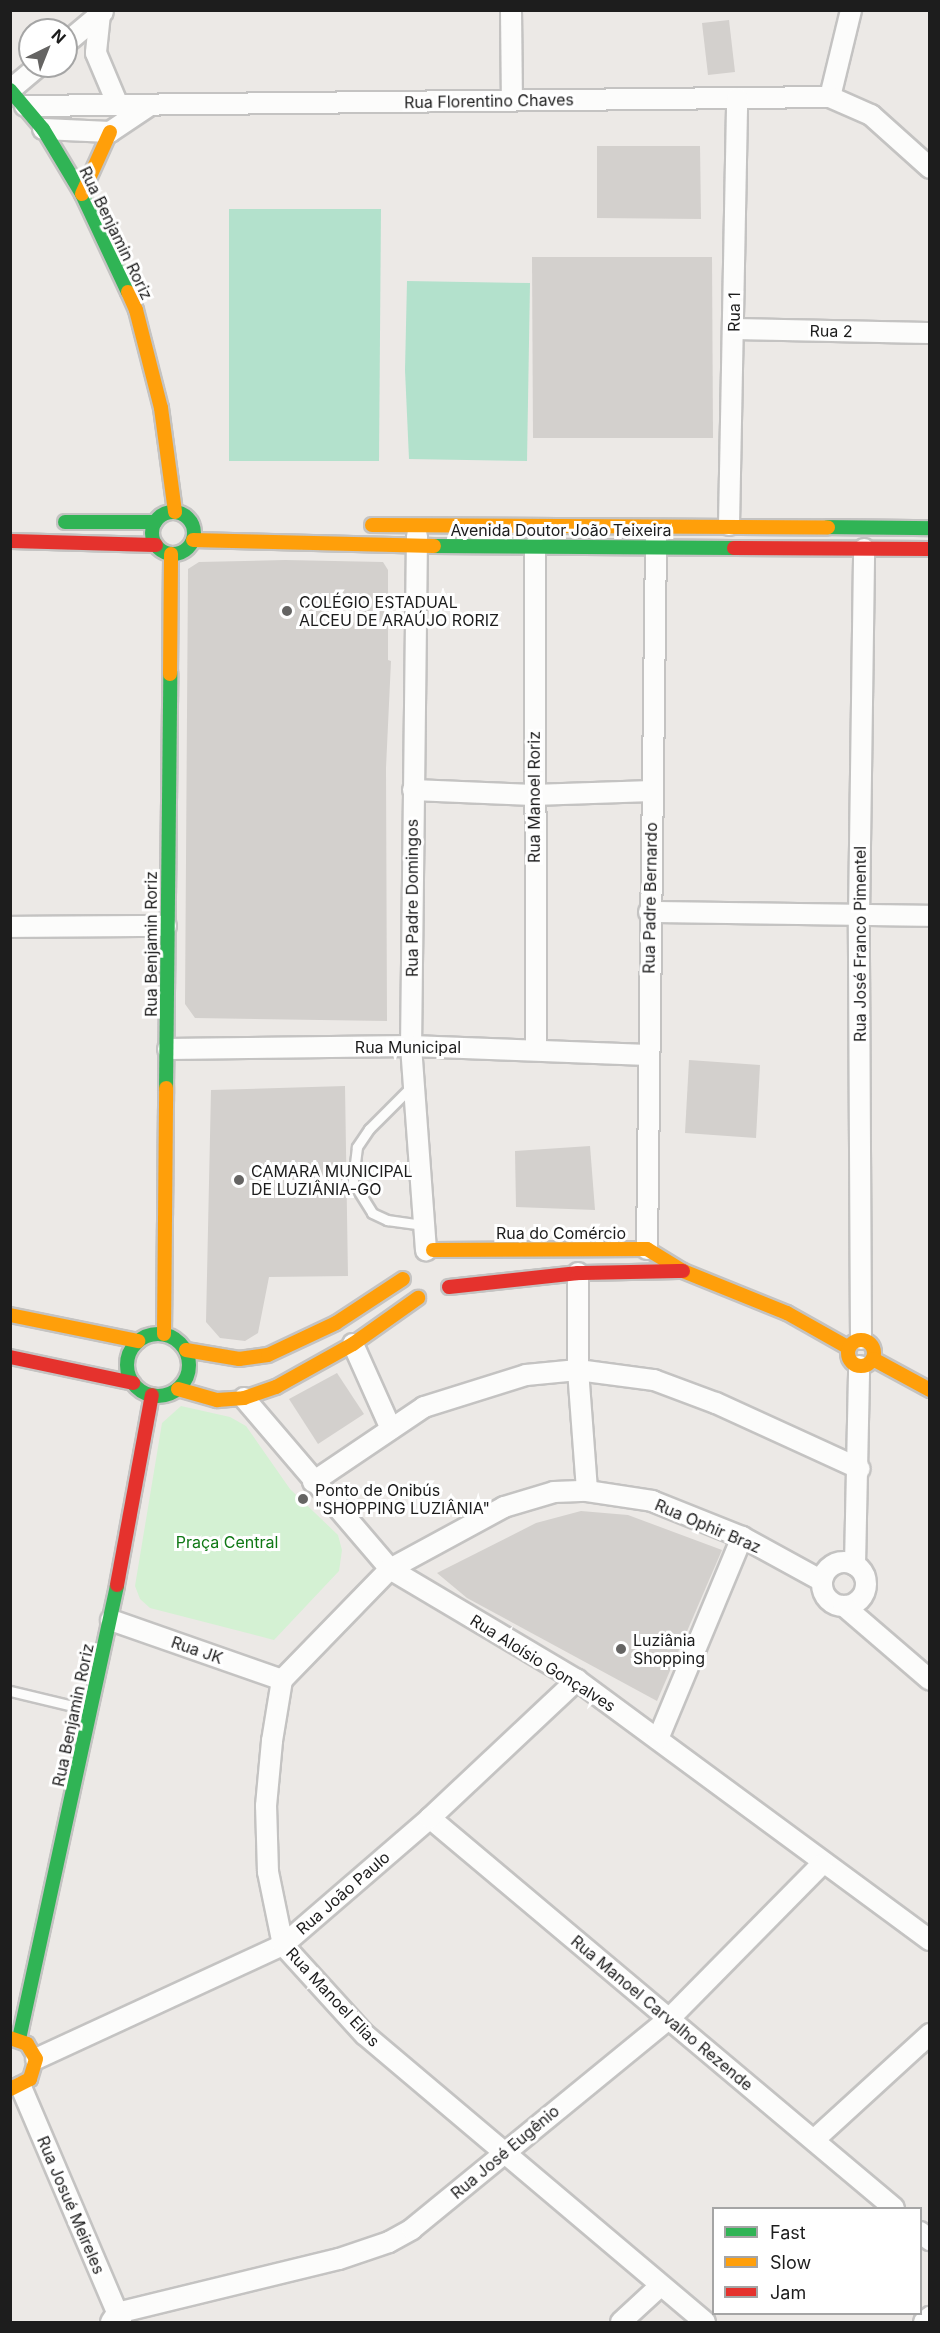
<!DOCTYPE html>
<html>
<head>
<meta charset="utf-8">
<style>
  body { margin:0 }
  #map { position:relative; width:940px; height:2333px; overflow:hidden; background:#ece9e6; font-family:Inter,sans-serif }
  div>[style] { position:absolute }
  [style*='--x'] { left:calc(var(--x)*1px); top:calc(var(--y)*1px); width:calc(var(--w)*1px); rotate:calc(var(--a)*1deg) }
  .park>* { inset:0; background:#d4f1d3 }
  .pitch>* { inset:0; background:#b3e1cc }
  .building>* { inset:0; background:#d3d0cd }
  .roads { filter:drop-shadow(2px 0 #c4c3c2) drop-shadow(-2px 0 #c4c3c2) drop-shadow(0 2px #c4c3c2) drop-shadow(0 -2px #c4c3c2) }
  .lane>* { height:9px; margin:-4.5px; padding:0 4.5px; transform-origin:4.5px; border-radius:4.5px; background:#fcfcfb }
  .street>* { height:20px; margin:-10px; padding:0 10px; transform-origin:10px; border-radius:10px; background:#fcfcfb }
  .street>.ring { margin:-10px; padding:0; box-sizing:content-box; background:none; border:20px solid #fcfcfb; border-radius:50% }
  .fast>* { height:14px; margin:-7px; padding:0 7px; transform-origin:7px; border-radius:7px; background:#30b455 }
  .fast>.ring { margin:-7px; padding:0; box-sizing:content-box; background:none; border:14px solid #30b455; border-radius:50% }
  .slow>* { height:14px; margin:-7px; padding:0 7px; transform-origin:7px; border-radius:7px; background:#ff9f0a }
  .slow>.ring { margin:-7px; padding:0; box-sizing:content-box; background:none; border:14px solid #ff9f0a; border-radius:50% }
  .jam>* { height:14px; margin:-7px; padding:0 7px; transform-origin:7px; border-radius:7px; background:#e5322d }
  .dots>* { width:16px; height:16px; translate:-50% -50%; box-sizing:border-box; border:3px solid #fff; border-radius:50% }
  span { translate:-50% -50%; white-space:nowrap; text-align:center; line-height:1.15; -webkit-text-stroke:6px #fff; paint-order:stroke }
  .street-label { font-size:16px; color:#1d1d1d }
  .poi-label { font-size:16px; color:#1d1d1d }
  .left { translate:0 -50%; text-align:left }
  .park-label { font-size:16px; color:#0f7815 }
  .frame { position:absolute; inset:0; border:12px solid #1d1d1d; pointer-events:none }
  .legend { position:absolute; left:712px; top:2207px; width:210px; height:108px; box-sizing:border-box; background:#fff; border:2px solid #a5a5a5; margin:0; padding:8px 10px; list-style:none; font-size:18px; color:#1d1d1d }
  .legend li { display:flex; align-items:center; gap:12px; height:30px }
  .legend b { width:30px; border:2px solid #a5a5a5 }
  .north { position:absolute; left:18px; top:18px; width:60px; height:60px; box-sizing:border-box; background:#fff; border:2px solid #a5a5a5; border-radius:50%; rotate:43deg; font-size:16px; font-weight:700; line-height:24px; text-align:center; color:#1d1d1d }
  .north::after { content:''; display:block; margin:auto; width:21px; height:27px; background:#656463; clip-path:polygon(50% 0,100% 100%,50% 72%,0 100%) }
</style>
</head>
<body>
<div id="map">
  <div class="park">
    <i style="clip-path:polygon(181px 1406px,230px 1417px,246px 1426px,290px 1489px,338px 1535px,342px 1550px,339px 1571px,274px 1640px,150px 1608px,140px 1599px,135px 1586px,162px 1423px)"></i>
  </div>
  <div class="pitch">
    <i style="clip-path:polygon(229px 209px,381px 209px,379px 461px,229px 461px)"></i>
    <i style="clip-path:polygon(407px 281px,530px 283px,527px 461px,409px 459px,405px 370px)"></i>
  </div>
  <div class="building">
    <i style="clip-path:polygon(729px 20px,735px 72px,708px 75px,702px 23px)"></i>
    <i style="clip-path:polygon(597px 146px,700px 146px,701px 219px,597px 218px)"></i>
    <i style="clip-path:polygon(532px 257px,712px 257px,713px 438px,533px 438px)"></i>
    <i style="clip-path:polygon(285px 560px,383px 562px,388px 570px,388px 660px,391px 661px,386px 768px,387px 1021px,195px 1018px,185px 1004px,188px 569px,199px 562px)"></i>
    <i style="clip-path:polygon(689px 1060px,760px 1065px,756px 1138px,685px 1133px)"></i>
    <i style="clip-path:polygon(345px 1086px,348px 1276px,269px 1277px,258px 1333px,245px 1341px,220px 1338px,206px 1322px,211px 1090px)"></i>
    <i style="clip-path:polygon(590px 1146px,595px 1210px,516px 1207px,515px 1151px)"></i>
    <i style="clip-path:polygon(337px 1373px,364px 1414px,318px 1444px,289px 1399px)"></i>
    <i style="clip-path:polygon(581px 1511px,628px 1515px,722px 1550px,657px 1701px,467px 1598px,437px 1573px,536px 1523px)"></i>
  </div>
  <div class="roads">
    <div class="lane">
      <i style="--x:412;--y:1086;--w:61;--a:135"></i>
      <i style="--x:369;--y:1129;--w:22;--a:124"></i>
      <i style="--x:357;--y:1147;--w:35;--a:97"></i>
      <i style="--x:353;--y:1182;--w:36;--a:58"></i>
      <i style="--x:372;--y:1213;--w:17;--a:25"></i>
      <i style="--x:387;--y:1220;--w:37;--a:8"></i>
      <i style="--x:10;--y:1691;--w:82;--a:13.4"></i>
    </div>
    <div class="street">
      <i style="--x:511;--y:10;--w:91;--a:89.4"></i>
      <i style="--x:100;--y:14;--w:39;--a:96"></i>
      <i style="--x:96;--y:53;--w:56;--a:67.1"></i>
      <i style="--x:66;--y:43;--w:48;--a:-40"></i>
      <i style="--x:10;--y:90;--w:38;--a:-40"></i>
      <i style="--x:830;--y:97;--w:89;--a:-76.4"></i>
      <i style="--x:25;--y:106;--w:805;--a:-0.64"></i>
      <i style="--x:830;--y:97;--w:45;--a:23.7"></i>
      <i style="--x:871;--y:115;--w:79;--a:41.9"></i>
      <i style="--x:43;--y:129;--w:67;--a:2.6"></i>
      <i style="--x:110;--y:132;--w:45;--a:-34"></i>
      <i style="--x:733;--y:329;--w:197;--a:1.2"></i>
      <i style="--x:729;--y:525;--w:427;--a:-88.9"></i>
      <i style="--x:417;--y:536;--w:510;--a:90.67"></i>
      <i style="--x:411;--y:1046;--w:205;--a:85.8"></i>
      <i style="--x:535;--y:546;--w:502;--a:89.89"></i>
      <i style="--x:413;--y:790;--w:120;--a:2.4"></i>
      <i style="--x:533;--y:795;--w:119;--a:-1.9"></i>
      <i style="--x:649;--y:912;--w:281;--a:0.8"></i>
      <i style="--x:10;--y:927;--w:156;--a:-0.4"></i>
      <i style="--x:168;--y:1049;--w:243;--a:-0.7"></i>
      <i style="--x:411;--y:1046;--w:237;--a:2.2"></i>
      <i style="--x:647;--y:1249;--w:711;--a:-89.27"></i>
      <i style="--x:578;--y:1273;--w:97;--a:90"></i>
      <i style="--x:578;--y:1370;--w:121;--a:85.7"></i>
      <i style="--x:861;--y:1339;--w:422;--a:-90.3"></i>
      <i style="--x:859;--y:917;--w:368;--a:-89.2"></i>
      <i style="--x:353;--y:1344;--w:93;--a:65.9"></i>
      <i style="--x:244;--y:1398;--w:225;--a:49.5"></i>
      <i style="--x:390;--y:1569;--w:217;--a:30.7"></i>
      <i style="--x:577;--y:1680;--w:438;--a:36.4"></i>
      <i style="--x:313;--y:1482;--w:134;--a:-34"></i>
      <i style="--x:424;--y:1407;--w:107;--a:-17.4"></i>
      <i style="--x:526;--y:1375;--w:52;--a:-5.5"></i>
      <i style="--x:578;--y:1370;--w:77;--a:7.5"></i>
      <i style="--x:654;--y:1380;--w:66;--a:20.4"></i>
      <i style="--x:716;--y:1403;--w:158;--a:24.6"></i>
      <i class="ring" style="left:822px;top:1562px;width:24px;height:24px"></i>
      <i style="--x:855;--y:1565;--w:199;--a:-88.8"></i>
      <i style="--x:844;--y:1606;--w:113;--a:40.7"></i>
      <i style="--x:111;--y:1620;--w:181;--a:19.3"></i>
      <i style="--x:658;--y:1739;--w:219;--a:-67.4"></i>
      <i style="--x:430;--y:1818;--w:606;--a:40.05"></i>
      <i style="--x:36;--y:2059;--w:272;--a:-24.8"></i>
      <i style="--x:283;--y:1945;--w:194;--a:-40.8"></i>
      <i style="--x:430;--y:1818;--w:202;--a:-43.2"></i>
      <i style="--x:21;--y:2087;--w:255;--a:66.9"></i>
      <i style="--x:815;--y:2139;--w:156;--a:-42.4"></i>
      <i style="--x:920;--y:2232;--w:13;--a:39"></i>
      <i style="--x:111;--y:2322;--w:11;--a:-56"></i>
      <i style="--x:117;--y:2313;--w:228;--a:-13.7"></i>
      <i style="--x:339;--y:2259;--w:53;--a:-18.8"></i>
      <i style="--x:389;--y:2242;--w:26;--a:-29"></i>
      <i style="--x:412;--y:2229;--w:332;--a:-39.3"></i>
      <i style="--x:669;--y:2019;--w:218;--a:-45.4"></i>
      <i style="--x:621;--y:2322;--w:53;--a:-42.7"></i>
      <i style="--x:705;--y:2322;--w:445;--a:-139.8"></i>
      <i style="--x:365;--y:2035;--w:122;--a:-132.3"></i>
      <i style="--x:283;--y:1945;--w:75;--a:-101.6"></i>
      <i style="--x:268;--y:1872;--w:66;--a:-91.7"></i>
      <i style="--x:266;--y:1806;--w:65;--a:-84.7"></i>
      <i style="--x:272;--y:1741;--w:62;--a:-80.7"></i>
      <i style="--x:282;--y:1680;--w:155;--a:-45.8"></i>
      <i style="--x:390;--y:1569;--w:130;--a:-28.5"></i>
      <i style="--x:504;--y:1507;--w:52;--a:-16.7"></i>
      <i style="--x:554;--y:1492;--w:33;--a:-2"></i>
      <i style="--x:587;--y:1491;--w:66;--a:8.7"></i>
      <i style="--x:652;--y:1501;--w:97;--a:21.8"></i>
      <i style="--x:742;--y:1537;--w:91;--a:28.8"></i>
      <i style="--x:924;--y:2322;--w:8;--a:-40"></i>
    </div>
    <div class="fast">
      <i style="--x:10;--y:90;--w:51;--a:49.8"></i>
      <i style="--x:43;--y:129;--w:76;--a:59"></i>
      <i style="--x:82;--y:194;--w:108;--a:64.9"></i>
      <i class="ring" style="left:152px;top:512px;width:28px;height:28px"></i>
      <i style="--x:65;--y:522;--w:90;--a:0"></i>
      <i style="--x:828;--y:527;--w:102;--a:0.6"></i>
      <i style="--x:434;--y:546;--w:300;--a:0.4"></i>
      <i style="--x:166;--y:1088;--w:414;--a:-89.4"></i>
      <i class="ring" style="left:127px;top:1334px;width:48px;height:48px"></i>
      <i style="--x:19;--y:2039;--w:464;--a:-77.8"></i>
    </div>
    <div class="slow">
      <i style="--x:82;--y:194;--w:68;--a:-65.7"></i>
      <i style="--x:128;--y:292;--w:20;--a:66"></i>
      <i style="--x:136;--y:310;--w:101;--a:75.7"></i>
      <i style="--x:161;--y:408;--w:105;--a:82.3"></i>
      <i style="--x:372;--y:525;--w:456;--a:0.3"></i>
      <i style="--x:193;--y:540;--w:241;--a:1.4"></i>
      <i style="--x:170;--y:674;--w:120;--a:-89.5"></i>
      <i style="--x:433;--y:1250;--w:214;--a:-0.3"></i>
      <i style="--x:647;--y:1249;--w:42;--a:31.4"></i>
      <i style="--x:683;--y:1271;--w:112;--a:22"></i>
      <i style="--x:787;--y:1313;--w:71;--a:29.4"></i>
      <i style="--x:10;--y:1315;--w:131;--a:11.5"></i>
      <i style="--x:164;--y:1334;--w:246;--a:-89.5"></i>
      <i class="ring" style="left:848px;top:1340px;width:12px;height:12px"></i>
      <i style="--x:186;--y:1350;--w:54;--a:9.6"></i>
      <i style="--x:239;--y:1359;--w:29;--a:-8"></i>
      <i style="--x:268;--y:1355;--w:75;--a:-25.2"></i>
      <i style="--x:336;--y:1323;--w:80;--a:-33.3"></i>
      <i style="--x:873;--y:1359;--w:65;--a:28.5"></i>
      <i style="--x:178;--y:1389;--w:41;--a:15.8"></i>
      <i style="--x:217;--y:1400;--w:27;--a:-4"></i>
      <i style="--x:244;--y:1398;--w:34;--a:-19"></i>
      <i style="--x:276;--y:1387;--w:88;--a:-29.2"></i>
      <i style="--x:353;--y:1344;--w:80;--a:-35.3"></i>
      <i style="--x:10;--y:2038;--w:18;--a:19"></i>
      <i style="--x:27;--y:2044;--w:17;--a:59"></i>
      <i style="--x:36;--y:2059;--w:21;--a:107"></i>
      <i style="--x:30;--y:2079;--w:22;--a:153"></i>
    </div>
    <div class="jam">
      <i style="--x:10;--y:541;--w:146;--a:1.6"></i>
      <i style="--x:734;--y:548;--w:196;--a:0.3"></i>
      <i style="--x:449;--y:1287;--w:130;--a:-6.2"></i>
      <i style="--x:578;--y:1273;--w:105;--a:-1.1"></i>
      <i style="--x:10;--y:1357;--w:126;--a:11.9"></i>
      <i style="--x:117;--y:1585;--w:193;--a:-79.6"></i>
    </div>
  </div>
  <div class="dots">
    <i style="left:287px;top:611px;background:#656463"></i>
    <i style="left:239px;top:1180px;background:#656463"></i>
    <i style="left:303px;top:1499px;background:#656463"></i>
    <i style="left:621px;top:1649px;background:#656463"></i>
  </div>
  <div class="street-label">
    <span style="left:489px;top:101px;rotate:-1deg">Rua Florentino Chaves</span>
    <span style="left:116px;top:233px;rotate:64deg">Rua Benjamin Roriz</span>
    <span style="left:734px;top:312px;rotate:-89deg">Rua 1</span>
    <span style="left:831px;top:331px;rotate:1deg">Rua 2</span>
    <span style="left:561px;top:530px">Avenida Doutor João Teixeira</span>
    <span style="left:534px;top:797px;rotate:-90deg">Rua Manoel Roriz</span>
    <span style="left:412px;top:898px;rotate:-90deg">Rua Padre Domingos</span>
    <span style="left:650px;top:898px;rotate:-89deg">Rua Padre Bernardo</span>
    <span style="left:151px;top:944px;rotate:-90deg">Rua Benjamin Roriz</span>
    <span style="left:860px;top:944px;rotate:-90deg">Rua José Franco Pimentel</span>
    <span style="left:408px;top:1047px">Rua Municipal</span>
    <span style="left:561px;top:1233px">Rua do Comércio</span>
    <span style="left:708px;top:1526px;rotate:23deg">Rua Ophir Braz</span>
    <span style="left:197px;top:1650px;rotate:19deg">Rua JK</span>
    <span style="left:543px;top:1663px;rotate:32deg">Rua Aloísio Gonçalves</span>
    <span style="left:73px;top:1715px;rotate:-78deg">Rua Benjamin Roriz</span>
    <span style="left:343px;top:1893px;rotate:-41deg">Rua João Paulo</span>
    <span style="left:333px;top:1997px;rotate:47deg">Rua Manoel Elias</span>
    <span style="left:662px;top:2013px;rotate:40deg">Rua Manoel Carvalho Rezende</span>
    <span style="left:505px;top:2152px;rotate:-40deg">Rua José Eugênio</span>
    <span style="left:71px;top:2205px;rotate:67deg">Rua Josué Meireles</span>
  </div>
  <div class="poi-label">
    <span class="left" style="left:299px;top:611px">COLÉGIO ESTADUAL<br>ALCEU DE ARAÚJO RORIZ</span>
    <span class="left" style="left:251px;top:1180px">CAMARA MUNICIPAL<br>DE LUZIÂNIA-GO</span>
    <span class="left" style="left:315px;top:1499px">Ponto de Onibús<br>"SHOPPING LUZIÂNIA"</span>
    <span class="left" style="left:633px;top:1649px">Luziânia<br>Shopping</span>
  </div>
  <div class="park-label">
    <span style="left:227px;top:1542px">Praça Central</span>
  </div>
  <div class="frame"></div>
  <ul class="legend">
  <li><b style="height:8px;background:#30b455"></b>Fast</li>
  <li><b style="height:8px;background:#ff9f0a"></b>Slow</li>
  <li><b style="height:8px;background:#e5322d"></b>Jam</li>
  </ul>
  <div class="north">N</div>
</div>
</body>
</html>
